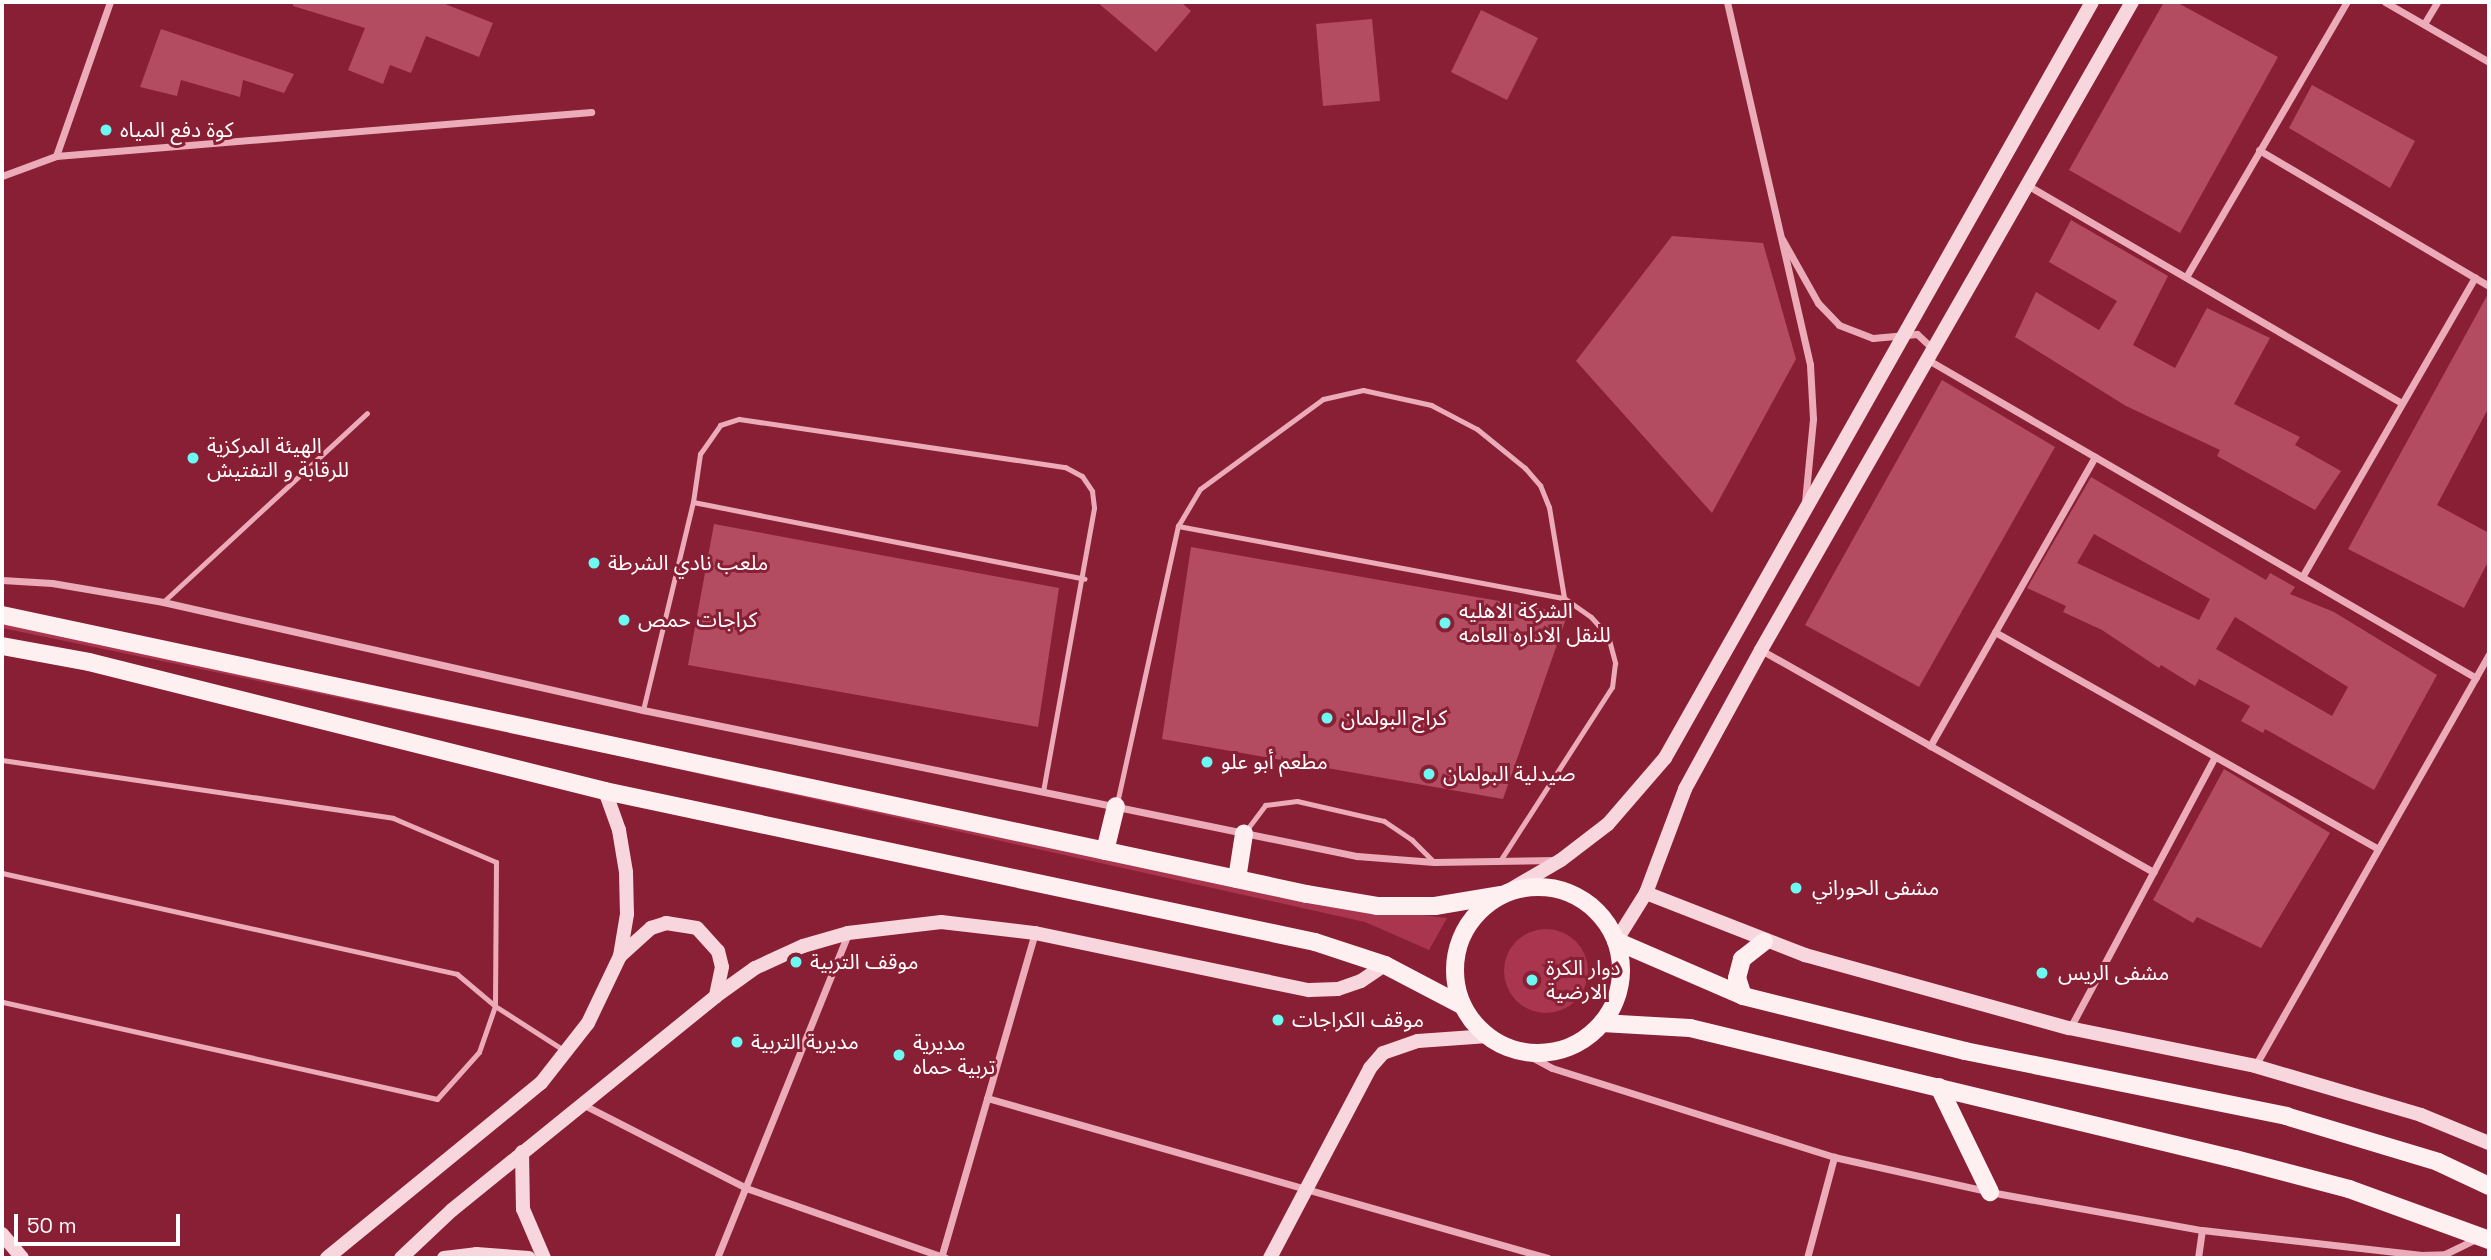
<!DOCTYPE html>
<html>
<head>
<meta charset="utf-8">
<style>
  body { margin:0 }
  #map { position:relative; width:2491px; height:1260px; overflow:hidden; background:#891f34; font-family:"Space Grotesk","Noto Sans Arabic",sans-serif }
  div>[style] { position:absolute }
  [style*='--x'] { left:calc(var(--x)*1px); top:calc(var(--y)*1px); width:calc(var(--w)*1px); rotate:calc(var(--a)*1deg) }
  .green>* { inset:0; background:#a9364e }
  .round { border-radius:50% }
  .building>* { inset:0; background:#b34c61 }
  .lane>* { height:5px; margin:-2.5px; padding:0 2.5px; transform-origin:2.5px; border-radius:2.5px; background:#ebabb8 }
  .street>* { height:7px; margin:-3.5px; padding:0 3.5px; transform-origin:3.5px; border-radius:3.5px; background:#ebabb8 }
  .secondary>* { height:14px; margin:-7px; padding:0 7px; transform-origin:7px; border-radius:7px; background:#f8d6dd }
  .primary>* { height:18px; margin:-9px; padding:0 9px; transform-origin:9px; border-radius:9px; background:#feeff1 }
  .primary>.ring { margin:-9px; padding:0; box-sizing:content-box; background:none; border:18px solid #feeff1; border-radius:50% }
  .dots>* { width:19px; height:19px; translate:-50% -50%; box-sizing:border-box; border:4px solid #891f34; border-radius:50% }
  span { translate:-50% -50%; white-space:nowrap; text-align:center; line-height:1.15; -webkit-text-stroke:6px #891f34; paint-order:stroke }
  .poi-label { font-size:21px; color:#fff }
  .left { translate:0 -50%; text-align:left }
  .frame { position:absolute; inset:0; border:4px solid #fff; pointer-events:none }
  .scale { position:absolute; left:14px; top:1214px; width:166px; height:32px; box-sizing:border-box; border:4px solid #fff; border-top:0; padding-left:9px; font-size:21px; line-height:24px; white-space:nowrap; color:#fff; -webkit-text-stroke:5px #891f34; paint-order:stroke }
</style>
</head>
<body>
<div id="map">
  <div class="green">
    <i style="clip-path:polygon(2px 620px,1373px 909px,1447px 918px,1429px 950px,1365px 922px,615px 755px,2px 628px)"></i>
    <i class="round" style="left:1504px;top:929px;width:84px;height:84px"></i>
  </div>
  <div class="building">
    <i style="clip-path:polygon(293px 2px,440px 2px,493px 23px,479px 57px,426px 36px,411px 73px,390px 65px,383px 84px,348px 70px,365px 28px,293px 6px)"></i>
    <i style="clip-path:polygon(1097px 2px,1181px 2px,1191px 11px,1156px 52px)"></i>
    <i style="clip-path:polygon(2164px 2px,2176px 2px,2278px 57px,2180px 233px,2069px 170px)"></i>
    <i style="clip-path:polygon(1481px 10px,1538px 38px,1507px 100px,1451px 72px)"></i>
    <i style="clip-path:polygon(1372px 19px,1380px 101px,1323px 106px,1316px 24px)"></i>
    <i style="clip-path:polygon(161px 29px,294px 74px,284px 93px,243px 80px,240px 97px,181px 80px,177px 96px,140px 87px)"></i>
    <i style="clip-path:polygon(2312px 85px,2415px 141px,2390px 188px,2289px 128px)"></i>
    <i style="clip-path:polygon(2071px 220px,2168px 276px,2133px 345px,2175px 368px,2207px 308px,2270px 338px,2234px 404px,2300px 437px,2295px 445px,2341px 471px,2315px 510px,2217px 456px,2220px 450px,2126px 406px,2015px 337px,2036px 292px,2099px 330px,2117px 301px,2049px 262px)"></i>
    <i style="clip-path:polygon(1672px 236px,1763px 243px,1796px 359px,1712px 513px,1576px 361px)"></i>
    <i style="clip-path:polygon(2489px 292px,2489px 407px,2437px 505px,2489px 533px,2489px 560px,2464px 608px,2348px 549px)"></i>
    <i style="clip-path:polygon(1942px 380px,2055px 447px,1919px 687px,1805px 625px)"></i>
    <i style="clip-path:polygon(evenodd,2091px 477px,2266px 580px,2270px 573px,2295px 587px,2290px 594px,2334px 612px,2437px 675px,2374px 790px,2265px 729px,2263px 733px,2241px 721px,2250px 706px,2199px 679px,2195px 686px,2161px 665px,2159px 668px,2102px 630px,2063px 612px,2066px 606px,2027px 588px,2091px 477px,2094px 534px,2210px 599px,2199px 620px,2077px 563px,2094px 534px,2091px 477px,2235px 617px,2348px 687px,2332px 716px,2216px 649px,2235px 617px)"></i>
    <i style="clip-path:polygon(714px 524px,1059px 588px,1038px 727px,688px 665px)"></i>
    <i style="clip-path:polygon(1191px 547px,1568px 613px,1503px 799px,1162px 739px)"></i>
    <i style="clip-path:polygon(2224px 769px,2330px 833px,2261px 948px,2197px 917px,2193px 923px,2153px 900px)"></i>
  </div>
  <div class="lane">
    <i style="--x:693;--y:502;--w:399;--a:11.1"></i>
    <i style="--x:1178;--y:526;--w:393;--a:10.6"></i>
    <i style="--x:1564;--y:598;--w:33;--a:35"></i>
    <i style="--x:1591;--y:617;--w:25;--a:48"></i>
    <i style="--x:1608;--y:636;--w:28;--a:75"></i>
    <i style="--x:1615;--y:663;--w:24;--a:97"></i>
    <i style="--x:1612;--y:687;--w:205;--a:122.8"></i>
    <i style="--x:163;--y:602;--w:278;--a:-42.8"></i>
    <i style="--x:643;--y:710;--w:214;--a:-76.5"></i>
    <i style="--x:693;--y:502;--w:49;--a:-81.7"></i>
    <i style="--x:700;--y:454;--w:35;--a:-55"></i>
    <i style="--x:720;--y:425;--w:20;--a:-18"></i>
    <i style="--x:739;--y:419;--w:330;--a:8.4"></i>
    <i style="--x:1065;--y:467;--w:19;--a:28"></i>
    <i style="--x:1082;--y:476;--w:18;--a:56"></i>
    <i style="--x:1092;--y:491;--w:17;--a:83"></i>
    <i style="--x:1094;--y:508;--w:289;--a:100.2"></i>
    <i style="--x:2;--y:760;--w:395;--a:8.4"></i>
    <i style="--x:393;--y:818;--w:112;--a:23.1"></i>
    <i style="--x:496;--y:862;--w:144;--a:90.4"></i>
    <i style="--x:495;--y:1006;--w:49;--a:109.2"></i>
    <i style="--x:479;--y:1052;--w:63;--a:131.8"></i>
    <i style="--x:437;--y:1099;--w:446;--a:-167.4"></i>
    <i style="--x:1117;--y:803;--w:284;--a:-77.6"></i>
    <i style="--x:1178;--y:526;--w:43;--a:-59.3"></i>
    <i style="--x:1200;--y:489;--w:152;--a:-36.2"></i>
    <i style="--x:1323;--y:399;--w:41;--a:-12.7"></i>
    <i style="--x:1363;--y:390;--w:70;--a:12.4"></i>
    <i style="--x:1431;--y:405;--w:52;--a:27.6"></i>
    <i style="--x:1477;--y:429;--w:62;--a:39.1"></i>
    <i style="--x:1525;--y:468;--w:23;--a:49"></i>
    <i style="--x:1540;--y:485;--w:24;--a:68"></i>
    <i style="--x:1549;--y:507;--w:92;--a:80.6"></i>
    <i style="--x:1245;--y:832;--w:34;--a:-53"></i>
    <i style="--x:1265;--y:805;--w:32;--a:-7"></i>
    <i style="--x:1297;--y:801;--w:89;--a:12.9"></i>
    <i style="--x:1384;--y:821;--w:34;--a:34"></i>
    <i style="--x:1412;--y:840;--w:31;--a:45"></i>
    <i style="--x:2;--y:873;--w:466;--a:12.5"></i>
    <i style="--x:457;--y:974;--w:50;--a:40.1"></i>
    <i style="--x:495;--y:1006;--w:83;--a:32.7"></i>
  </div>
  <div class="street">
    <i style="--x:1727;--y:2;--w:372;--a:77.1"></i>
    <i style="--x:1810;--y:365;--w:54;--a:86.8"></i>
    <i style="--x:1813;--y:419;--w:83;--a:95.5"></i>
    <i style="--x:2385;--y:2;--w:120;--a:30"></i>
    <i style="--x:2424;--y:24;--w:26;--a:-59"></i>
    <i style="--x:2259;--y:150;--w:267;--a:30.6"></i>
    <i style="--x:56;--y:156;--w:163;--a:-70.7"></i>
    <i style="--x:2;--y:176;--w:58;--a:-20.3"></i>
    <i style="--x:56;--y:156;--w:537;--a:-4.7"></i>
    <i style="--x:2027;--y:185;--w:433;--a:30.2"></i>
    <i style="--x:1782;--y:239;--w:73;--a:60.6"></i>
    <i style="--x:1818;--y:303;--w:30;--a:46"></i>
    <i style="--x:1839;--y:325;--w:36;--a:21"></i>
    <i style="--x:1873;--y:338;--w:44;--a:-5.2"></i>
    <i style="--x:1917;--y:334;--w:19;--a:43"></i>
    <i style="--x:1931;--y:347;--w:14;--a:94"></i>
    <i style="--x:1930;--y:361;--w:631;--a:30.14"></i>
    <i style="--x:2186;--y:277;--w:319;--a:-59.7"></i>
    <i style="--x:2302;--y:577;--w:346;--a:-60"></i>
    <i style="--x:2;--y:580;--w:50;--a:3.4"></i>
    <i style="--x:52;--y:583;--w:113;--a:9.7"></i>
    <i style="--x:163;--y:602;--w:492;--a:12.7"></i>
    <i style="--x:643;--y:710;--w:729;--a:11.56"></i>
    <i style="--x:1357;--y:856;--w:77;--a:4.5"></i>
    <i style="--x:1434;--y:862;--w:123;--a:-0.9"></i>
    <i style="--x:1995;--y:632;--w:439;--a:29.5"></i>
    <i style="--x:1761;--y:650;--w:451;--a:29.5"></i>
    <i style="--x:1930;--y:746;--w:333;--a:-60.3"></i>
    <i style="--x:2070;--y:1028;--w:307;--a:-61.9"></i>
    <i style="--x:1520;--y:1051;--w:36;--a:28"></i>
    <i style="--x:1552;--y:1068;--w:296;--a:17.5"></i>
    <i style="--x:1834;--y:1157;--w:160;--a:12.6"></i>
    <i style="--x:1990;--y:1192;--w:215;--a:10.2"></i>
    <i style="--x:2202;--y:1230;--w:219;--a:6.5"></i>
    <i style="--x:2420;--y:1255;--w:25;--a:-2"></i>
    <i style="--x:2445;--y:1254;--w:34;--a:-26"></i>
    <i style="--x:2255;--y:1066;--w:474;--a:-60.4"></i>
    <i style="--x:987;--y:1098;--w:583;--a:15.92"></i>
    <i style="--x:584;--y:1105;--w:182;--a:27.1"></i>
    <i style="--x:746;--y:1188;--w:212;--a:19.3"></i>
    <i style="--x:717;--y:1258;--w:349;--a:-68"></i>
    <i style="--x:941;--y:1258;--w:338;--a:-73.9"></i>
    <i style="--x:1807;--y:1258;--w:105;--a:-75"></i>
    <i style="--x:2198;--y:1258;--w:28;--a:-82"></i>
  </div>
  <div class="secondary">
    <i style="--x:1646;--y:893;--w:171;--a:21.3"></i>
    <i style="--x:1805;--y:955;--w:274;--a:15.5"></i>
    <i style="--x:2069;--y:1028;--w:190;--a:11.5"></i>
    <i style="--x:2255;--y:1066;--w:173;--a:16.4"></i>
    <i style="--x:2421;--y:1115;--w:74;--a:22.4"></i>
    <i style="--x:1501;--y:895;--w:69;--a:-30.3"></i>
    <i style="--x:1561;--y:860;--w:59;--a:-37.5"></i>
    <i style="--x:1608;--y:824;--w:87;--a:-49.2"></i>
    <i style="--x:1665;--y:758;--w:868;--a:-60.54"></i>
    <i style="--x:1616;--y:941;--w:57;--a:-58"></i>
    <i style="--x:1646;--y:893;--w:111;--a:-69.4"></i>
    <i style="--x:1685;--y:789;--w:158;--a:-61.3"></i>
    <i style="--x:1761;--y:650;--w:747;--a:-60.21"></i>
    <i style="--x:620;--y:956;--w:42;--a:-42.1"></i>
    <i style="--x:651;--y:928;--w:16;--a:-18"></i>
    <i style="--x:666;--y:923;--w:31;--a:9"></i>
    <i style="--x:697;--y:928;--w:31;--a:48"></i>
    <i style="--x:718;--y:951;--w:16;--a:76"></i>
    <i style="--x:722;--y:967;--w:30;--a:102"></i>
    <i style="--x:522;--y:1152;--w:57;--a:89"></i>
    <i style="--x:523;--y:1209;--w:53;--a:66.8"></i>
    <i style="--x:2;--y:1234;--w:31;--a:50"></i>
    <i style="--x:327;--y:1258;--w:276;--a:-39.3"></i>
    <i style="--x:541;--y:1083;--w:76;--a:-51.9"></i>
    <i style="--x:588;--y:1023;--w:74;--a:-64.5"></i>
    <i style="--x:620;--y:956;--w:43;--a:-80.5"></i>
    <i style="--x:627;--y:914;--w:42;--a:-91.4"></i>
    <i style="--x:626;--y:872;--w:43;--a:-99.5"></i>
    <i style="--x:619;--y:830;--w:41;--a:-109.7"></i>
    <i style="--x:401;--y:1258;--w:70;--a:-43.3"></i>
    <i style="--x:452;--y:1210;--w:340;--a:-39"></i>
    <i style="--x:716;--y:996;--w:48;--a:-35.7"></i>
    <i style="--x:755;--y:968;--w:53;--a:-24.6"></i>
    <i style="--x:803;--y:946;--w:47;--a:-16.1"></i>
    <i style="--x:848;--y:933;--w:94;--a:-6.7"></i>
    <i style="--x:941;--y:922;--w:95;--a:6.7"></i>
    <i style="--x:1035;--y:933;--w:280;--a:11.8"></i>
    <i style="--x:1309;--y:990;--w:29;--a:-2"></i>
    <i style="--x:1338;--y:989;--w:24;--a:-19"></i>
    <i style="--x:1361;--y:981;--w:29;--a:-34"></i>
    <i style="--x:444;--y:1258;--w:32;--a:-7"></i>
    <i style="--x:476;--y:1254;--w:53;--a:4.3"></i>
    <i style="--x:1270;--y:1258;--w:215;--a:-62.2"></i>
    <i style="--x:1370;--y:1068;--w:20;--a:-49"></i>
    <i style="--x:1383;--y:1053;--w:37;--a:-19"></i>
    <i style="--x:1418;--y:1041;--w:70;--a:-4.1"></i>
  </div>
  <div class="primary">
    <i style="--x:2;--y:615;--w:1334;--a:12.07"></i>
    <i style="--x:1307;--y:894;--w:71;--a:9.7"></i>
    <i style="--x:1377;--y:906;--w:58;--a:0"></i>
    <i style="--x:1435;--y:906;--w:67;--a:-9.5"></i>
    <i style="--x:2;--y:646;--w:88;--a:10.4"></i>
    <i style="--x:89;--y:662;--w:532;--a:14.04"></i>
    <i style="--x:605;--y:791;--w:726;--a:12.01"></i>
    <i style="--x:1315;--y:942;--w:74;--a:18.2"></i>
    <i style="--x:1385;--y:965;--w:88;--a:27.7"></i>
    <i style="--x:1105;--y:851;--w:46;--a:-76.3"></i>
    <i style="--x:1237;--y:879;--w:46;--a:-81.2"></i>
    <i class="ring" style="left:1455px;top:887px;width:148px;height:148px"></i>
    <i style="--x:1616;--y:941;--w:138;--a:23.4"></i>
    <i style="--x:1743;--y:996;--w:229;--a:13.9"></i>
    <i style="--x:1965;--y:1051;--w:328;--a:11.4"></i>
    <i style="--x:2286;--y:1116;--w:159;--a:16.8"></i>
    <i style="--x:2438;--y:1162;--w:56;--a:25.2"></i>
    <i style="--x:1743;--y:996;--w:19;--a:-108"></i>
    <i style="--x:1737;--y:978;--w:20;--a:-75"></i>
    <i style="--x:1742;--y:959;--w:28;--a:-38"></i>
    <i style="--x:1602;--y:1023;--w:88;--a:3.3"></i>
    <i style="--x:1690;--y:1028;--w:561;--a:13.52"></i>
    <i style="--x:2235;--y:1159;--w:118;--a:14.7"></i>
    <i style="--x:2349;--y:1189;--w:149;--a:20"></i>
    <i style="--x:1939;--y:1087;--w:117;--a:64.1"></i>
  </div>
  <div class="dots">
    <i style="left:106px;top:130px;background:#6bf9f2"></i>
    <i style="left:193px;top:458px;background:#6bf9f2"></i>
    <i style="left:594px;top:563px;background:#6bf9f2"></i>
    <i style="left:624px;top:620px;background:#6bf9f2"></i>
    <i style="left:1445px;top:623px;background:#6bf9f2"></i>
    <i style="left:1327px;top:718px;background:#6bf9f2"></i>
    <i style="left:1207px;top:762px;background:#6bf9f2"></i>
    <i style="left:1429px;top:774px;background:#6bf9f2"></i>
    <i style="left:1796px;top:888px;background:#6bf9f2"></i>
    <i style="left:796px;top:962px;background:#6bf9f2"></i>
    <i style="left:2042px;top:973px;background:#6bf9f2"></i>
    <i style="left:1532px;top:980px;background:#6bf9f2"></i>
    <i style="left:1278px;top:1020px;background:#6bf9f2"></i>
    <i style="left:737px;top:1042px;background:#6bf9f2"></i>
    <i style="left:899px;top:1055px;background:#6bf9f2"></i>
  </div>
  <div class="poi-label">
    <span class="left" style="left:120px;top:130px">كوة دفع المياه</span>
    <span class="left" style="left:207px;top:458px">الهيئة المركزية<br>للرقابة و التفتيش</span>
    <span class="left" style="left:608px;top:563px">ملعب نادي الشرطة</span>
    <span class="left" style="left:1459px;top:623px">الشركة الاهليه<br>للنقل الاداره العامه</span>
    <span class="left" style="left:638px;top:620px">كراجات حمص</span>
    <span class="left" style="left:1341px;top:718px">كراج البولمان</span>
    <span class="left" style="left:1221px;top:762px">مطعم أبو علو</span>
    <span class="left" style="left:1443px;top:774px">صيدلية البولمان</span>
    <span class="left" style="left:1812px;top:888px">مشفى الحوراني</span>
    <span class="left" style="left:810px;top:962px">موقف التربية</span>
    <span class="left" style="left:1546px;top:980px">دوار الكرة<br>الارضية</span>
    <span class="left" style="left:2058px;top:973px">مشفى الريس</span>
    <span class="left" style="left:1292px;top:1020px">موقف الكراجات</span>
    <span class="left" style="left:751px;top:1042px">مديرية التربية</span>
    <span class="left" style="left:913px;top:1055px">مديرية<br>تربية حماه</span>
  </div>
  <div class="frame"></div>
  <div class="scale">50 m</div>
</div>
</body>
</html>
